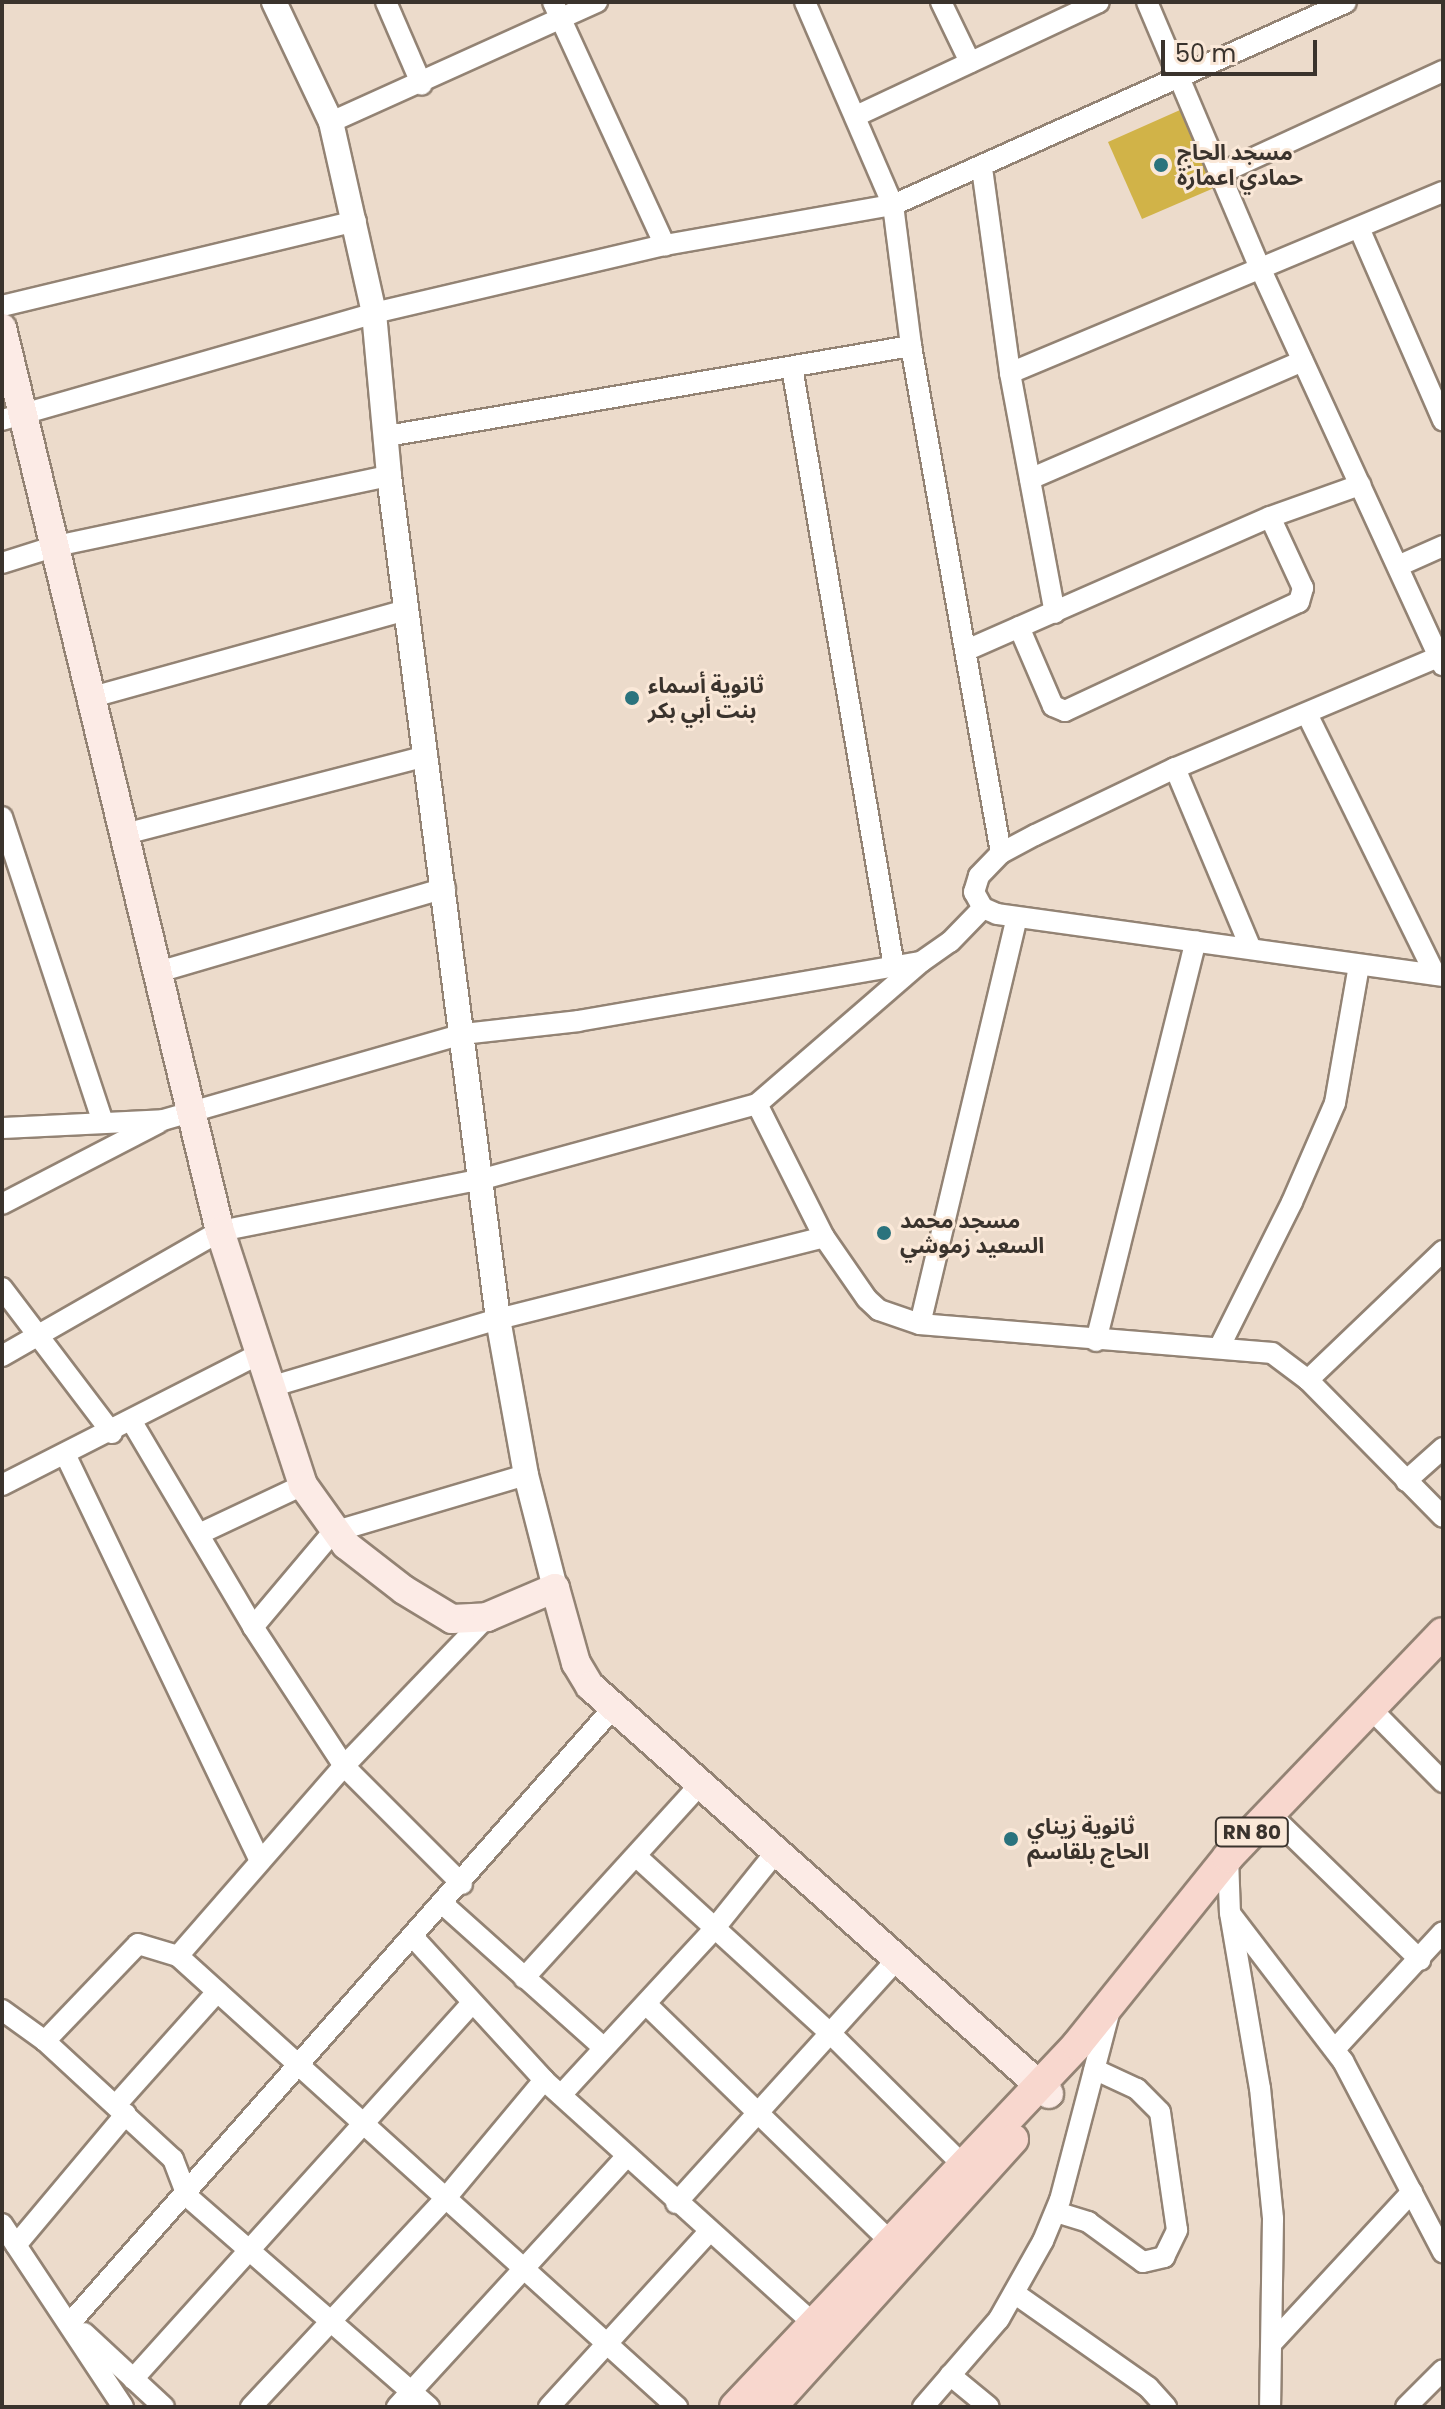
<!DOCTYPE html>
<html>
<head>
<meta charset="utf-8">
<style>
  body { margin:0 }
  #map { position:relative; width:1445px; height:2409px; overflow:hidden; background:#ecdbcb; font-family:Poppins,"Noto Sans Arabic",sans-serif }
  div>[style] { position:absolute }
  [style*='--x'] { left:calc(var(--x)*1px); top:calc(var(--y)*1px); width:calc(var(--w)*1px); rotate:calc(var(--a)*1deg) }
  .building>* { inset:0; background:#d1b348 }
  .roads { filter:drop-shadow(2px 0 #938374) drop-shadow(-2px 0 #938374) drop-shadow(0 2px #938374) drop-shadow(0 -2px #938374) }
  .minor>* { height:20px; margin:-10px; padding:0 10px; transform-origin:10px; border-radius:10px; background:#fff }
  .tertiary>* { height:24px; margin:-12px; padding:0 12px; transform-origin:12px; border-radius:12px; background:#fff }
  .secondary>* { height:28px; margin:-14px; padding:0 14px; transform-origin:14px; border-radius:14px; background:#fcebe6 }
  .primary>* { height:30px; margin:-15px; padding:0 15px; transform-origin:15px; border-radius:15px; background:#f8d7ce }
  .dots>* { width:22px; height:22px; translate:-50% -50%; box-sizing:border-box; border:4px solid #fae8d8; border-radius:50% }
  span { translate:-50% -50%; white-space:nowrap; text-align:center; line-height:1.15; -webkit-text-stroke:6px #fae8d8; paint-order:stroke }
  .shield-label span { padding:2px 6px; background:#fae8d8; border:2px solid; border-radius:6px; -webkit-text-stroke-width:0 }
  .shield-label { font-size:20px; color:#3a332d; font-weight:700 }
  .poi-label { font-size:22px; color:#3a332d; font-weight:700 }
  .left { translate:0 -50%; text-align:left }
  .frame { position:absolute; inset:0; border:4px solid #3a332d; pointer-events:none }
  .scale { position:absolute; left:1161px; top:40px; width:156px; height:36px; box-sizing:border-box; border:4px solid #3a332d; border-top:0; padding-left:10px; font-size:24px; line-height:28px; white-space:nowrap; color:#3a332d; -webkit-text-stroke:6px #fae8d8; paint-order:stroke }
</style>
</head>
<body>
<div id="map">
  <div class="building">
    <i style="clip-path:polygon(1180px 110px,1214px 188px,1142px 219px,1108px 142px)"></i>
  </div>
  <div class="roads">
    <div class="minor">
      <i style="--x:386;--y:2;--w:90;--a:66.6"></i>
      <i style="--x:553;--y:2;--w:268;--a:65.3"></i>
      <i style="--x:805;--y:2;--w:221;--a:66.6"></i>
      <i style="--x:893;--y:205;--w:142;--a:82.7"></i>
      <i style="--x:911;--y:346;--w:515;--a:79.93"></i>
      <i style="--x:941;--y:2;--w:67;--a:64.2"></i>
      <i style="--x:1147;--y:2;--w:291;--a:67"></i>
      <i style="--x:1261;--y:270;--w:435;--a:65.3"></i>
      <i style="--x:856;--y:116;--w:268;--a:-25.1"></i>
      <i style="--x:331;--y:122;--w:292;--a:-24.3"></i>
      <i style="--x:982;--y:168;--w:207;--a:82.2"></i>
      <i style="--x:1010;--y:373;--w:244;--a:79.4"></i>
      <i style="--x:1219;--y:174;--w:247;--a:-24.7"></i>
      <i style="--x:1359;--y:228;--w:210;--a:66.4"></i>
      <i style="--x:2;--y:306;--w:364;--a:-13.5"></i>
      <i style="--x:792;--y:367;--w:609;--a:80.35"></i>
      <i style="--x:1010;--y:373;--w:469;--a:-22.7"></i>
      <i style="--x:2;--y:420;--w:387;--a:-16"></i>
      <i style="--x:374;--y:313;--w:299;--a:-13.2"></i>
      <i style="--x:665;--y:245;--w:231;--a:-10"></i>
      <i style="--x:893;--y:205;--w:496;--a:-24.1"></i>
      <i style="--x:387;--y:436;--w:532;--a:-9.75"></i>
      <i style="--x:1030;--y:479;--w:297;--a:-23.4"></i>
      <i style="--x:2;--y:563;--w:57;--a:-17.5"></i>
      <i style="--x:56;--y:546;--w:340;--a:-11.9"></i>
      <i style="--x:1398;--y:566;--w:49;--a:-24"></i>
      <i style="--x:1019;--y:627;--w:86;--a:66.7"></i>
      <i style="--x:1053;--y:706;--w:13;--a:23"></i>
      <i style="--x:1065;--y:711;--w:258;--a:-25"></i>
      <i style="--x:1299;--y:602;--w:15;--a:-74"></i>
      <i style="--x:1303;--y:588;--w:78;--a:-114.9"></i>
      <i style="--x:967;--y:650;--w:331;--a:-23.7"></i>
      <i style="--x:1270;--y:517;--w:96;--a:-19.6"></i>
      <i style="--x:1443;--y:655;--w:291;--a:157.1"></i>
      <i style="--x:1175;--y:768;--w:155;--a:154.4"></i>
      <i style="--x:1035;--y:835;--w:38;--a:152"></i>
      <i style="--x:1001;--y:853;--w:32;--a:134"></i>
      <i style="--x:979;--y:876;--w:17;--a:107"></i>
      <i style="--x:974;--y:892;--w:18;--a:61"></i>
      <i style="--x:983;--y:908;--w:15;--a:23"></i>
      <i style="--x:997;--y:914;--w:450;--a:7.9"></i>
      <i style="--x:89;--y:698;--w:329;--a:-15.5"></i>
      <i style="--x:1307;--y:714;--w:290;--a:63.8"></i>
      <i style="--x:1175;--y:768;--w:193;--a:67.2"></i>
      <i style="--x:2;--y:817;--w:321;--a:71.7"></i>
      <i style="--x:121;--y:835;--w:316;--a:-14.5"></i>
      <i style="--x:921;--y:962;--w:217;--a:139.1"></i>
      <i style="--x:757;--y:1104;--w:149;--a:63.3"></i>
      <i style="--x:824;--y:1237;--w:75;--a:55.3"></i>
      <i style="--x:867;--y:1299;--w:16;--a:43"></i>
      <i style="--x:879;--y:1310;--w:43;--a:18.9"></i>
      <i style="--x:920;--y:1324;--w:353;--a:4.7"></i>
      <i style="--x:1272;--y:1353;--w:45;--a:36.9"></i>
      <i style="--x:1308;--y:1380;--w:192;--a:45.4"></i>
      <i style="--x:158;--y:972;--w:299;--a:-16.3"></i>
      <i style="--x:2;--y:1128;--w:161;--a:-2.8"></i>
      <i style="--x:163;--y:1120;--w:312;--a:-16"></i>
      <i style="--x:463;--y:1034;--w:116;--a:-6.4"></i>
      <i style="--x:578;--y:1021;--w:348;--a:-9.8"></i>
      <i style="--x:921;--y:962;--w:35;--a:-35"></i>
      <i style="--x:950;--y:942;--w:47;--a:-45.9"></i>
      <i style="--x:2;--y:1204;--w:176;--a:-27.4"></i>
      <i style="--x:2;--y:1288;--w:182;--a:52.8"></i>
      <i style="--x:920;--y:1324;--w:418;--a:-76.6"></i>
      <i style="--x:1096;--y:1341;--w:412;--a:-76"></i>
      <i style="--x:1220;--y:1346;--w:161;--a:-63.4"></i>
      <i style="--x:1292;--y:1202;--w:108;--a:-66.5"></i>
      <i style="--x:1335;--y:1103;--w:140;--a:-80.1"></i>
      <i style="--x:2;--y:1356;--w:251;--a:-29.8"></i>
      <i style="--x:220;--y:1231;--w:268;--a:-11.2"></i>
      <i style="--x:483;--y:1179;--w:284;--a:-15.3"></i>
      <i style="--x:1308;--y:1380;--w:187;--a:-43.7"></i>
      <i style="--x:270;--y:1387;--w:238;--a:-16.6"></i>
      <i style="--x:498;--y:1319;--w:336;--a:-14.1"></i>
      <i style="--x:132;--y:1422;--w:238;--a:59.4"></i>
      <i style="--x:66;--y:1456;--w:449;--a:64.4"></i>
      <i style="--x:1406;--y:1481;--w:50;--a:-41.7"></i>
      <i style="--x:2;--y:1485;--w:286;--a:-27"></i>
      <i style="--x:199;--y:1534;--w:115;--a:-25.2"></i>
      <i style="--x:1368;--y:1706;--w:107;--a:45.4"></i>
      <i style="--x:1269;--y:1813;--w:211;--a:44.2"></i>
      <i style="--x:636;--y:1856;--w:263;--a:42.4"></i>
      <i style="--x:830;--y:2033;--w:186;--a:44.8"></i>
      <i style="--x:1228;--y:1857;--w:56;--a:88"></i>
      <i style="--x:1230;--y:1913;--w:178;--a:80.3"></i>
      <i style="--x:1260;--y:2088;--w:132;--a:84.3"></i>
      <i style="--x:1273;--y:2219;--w:188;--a:90.9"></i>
      <i style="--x:462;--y:1884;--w:167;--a:-135"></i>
      <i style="--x:344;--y:1766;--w:166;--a:-123.2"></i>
      <i style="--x:253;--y:1627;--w:124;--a:-49.9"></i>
      <i style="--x:333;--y:1532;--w:201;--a:-16.5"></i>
      <i style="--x:444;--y:1905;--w:213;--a:41.8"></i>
      <i style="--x:1232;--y:1916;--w:183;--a:52.6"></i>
      <i style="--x:1343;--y:2061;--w:216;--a:62.4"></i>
      <i style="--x:414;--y:1938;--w:193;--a:47.5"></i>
      <i style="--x:544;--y:2080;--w:361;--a:42.1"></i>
      <i style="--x:178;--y:1956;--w:252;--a:-48.9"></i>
      <i style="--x:344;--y:1766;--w:207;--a:-46.2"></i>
      <i style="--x:524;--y:1978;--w:260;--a:-47.7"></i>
      <i style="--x:646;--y:2004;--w:340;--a:44.2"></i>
      <i style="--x:2;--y:2010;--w:53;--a:35.8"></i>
      <i style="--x:45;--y:2041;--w:174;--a:42.7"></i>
      <i style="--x:173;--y:2159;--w:40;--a:69"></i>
      <i style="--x:187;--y:2196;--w:321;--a:41.1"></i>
      <i style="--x:45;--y:2041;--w:134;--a:-46.2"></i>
      <i style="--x:138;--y:1944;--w:42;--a:16.7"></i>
      <i style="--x:178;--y:1956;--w:673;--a:42.11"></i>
      <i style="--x:1335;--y:2049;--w:159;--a:-47.3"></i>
      <i style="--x:561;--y:2095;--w:226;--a:-47.3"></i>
      <i style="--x:714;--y:1929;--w:99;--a:-51.2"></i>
      <i style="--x:116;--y:2105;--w:152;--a:-48.2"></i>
      <i style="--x:676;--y:2203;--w:328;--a:-47.8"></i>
      <i style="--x:1056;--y:2212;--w:34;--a:17"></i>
      <i style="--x:1088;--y:2222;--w:68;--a:36"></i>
      <i style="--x:1143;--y:2262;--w:22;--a:-13"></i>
      <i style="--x:1164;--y:2257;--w:30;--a:-64"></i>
      <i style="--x:1177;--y:2230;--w:119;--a:-98.2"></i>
      <i style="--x:1160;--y:2112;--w:33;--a:-135"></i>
      <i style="--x:1137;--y:2089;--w:47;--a:-155.1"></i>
      <i style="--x:2;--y:2224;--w:219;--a:56.5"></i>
      <i style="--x:16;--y:2245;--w:171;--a:-50"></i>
      <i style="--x:1017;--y:2295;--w:160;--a:35.1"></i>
      <i style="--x:1148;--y:2387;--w:27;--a:48"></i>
      <i style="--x:71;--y:2322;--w:819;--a:-48.56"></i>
      <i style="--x:84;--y:2333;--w:109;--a:42.8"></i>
      <i style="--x:1272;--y:2343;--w:206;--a:-47.2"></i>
      <i style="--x:950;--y:2375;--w:50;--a:39.4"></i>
      <i style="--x:133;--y:2379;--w:506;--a:-47.96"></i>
      <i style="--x:251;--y:2407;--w:284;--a:-47"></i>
      <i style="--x:445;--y:2199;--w:155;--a:-50.2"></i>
      <i style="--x:397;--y:2407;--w:339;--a:-47.5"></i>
      <i style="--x:549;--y:2407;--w:237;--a:-47.6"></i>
      <i style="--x:923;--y:2407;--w:116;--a:-49.2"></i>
      <i style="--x:999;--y:2319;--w:90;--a:-60.6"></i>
      <i style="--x:1043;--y:2241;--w:44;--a:-67.5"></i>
      <i style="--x:1060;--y:2200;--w:196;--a:-75.3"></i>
      <i style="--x:1406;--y:2407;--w:52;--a:-45"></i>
    </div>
    <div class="tertiary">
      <i style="--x:274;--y:2;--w:133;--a:64.6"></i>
      <i style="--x:331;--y:122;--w:196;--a:77.3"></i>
      <i style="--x:374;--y:313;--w:164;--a:84.7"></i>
      <i style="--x:389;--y:476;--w:850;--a:82.63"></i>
      <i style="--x:498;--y:1319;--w:158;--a:79.8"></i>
      <i style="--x:526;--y:1475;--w:117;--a:75.6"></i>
    </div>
    <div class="secondary">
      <i style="--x:2;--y:328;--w:929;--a:76.43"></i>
      <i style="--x:220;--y:1231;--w:267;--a:71.9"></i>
      <i style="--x:303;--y:1485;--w:74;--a:54.4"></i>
      <i style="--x:346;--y:1545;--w:73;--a:37.8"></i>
      <i style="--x:404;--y:1590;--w:56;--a:31.1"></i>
      <i style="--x:452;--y:1619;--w:35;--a:-3"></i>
      <i style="--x:487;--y:1617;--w:74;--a:-23.1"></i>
      <i style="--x:555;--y:1588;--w:78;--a:74.4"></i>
      <i style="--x:576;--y:1663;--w:27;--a:59"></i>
      <i style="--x:590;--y:1686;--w:614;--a:41.63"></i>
    </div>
    <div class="primary">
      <i style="--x:735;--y:2407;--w:498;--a:-46.6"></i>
      <i style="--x:1077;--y:2045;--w:241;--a:-51.2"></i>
      <i style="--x:1228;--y:1857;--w:310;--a:-46.2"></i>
      <i style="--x:771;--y:2407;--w:361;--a:-47.9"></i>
    </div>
  </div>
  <div class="dots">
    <i style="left:1161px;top:165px;background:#2b737d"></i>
    <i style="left:632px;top:698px;background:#2b737d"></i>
    <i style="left:884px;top:1233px;background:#2b737d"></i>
    <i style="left:1011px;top:1839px;background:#2b737d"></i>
  </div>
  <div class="shield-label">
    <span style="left:1252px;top:1832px">RN 80</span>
  </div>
  <div class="poi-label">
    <span class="left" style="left:1177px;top:165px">مسجد الحاج<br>حمادي اعمارة</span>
    <span class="left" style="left:648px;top:698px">ثانوية أسماء<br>بنت أبي بكر</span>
    <span class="left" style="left:900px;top:1233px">مسجد محمد<br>السعيد زموشي</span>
    <span class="left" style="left:1027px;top:1839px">ثانوية زيناي<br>الحاج بلقاسم</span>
  </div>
  <div class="frame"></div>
  <div class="scale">50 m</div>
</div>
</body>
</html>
